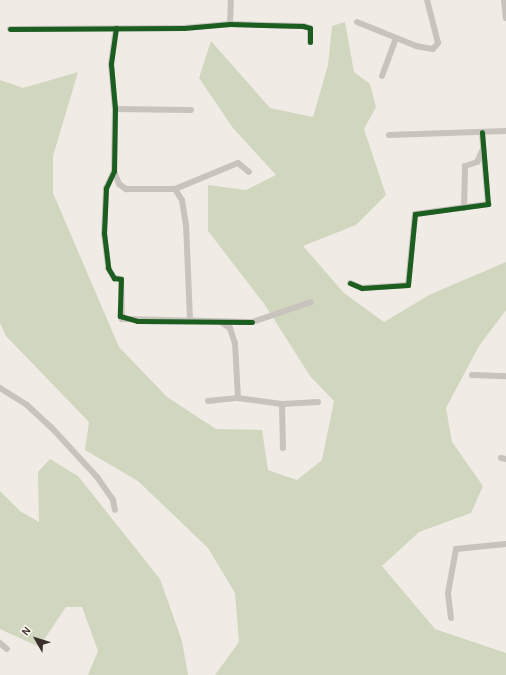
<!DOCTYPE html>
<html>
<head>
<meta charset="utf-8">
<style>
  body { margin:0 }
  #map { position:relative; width:506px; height:675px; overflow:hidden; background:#f0ebe5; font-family:"Alegreya Sans",sans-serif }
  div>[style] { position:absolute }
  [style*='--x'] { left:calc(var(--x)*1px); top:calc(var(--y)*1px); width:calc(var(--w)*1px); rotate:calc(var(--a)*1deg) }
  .green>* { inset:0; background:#d1d6bf }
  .minor>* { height:6px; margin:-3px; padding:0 3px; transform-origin:3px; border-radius:3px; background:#c9c3be }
  .cycleway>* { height:5px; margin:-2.5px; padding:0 2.5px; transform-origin:2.5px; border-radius:2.5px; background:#1b5e20 }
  span { translate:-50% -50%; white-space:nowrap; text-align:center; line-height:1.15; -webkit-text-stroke:3px #fbf5ee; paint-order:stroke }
  .north { position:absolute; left:16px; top:619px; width:40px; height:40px; -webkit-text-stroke:3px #fbf5ee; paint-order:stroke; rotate:309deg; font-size:11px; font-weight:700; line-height:16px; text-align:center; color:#3b302b }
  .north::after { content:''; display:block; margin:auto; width:14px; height:18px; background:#3b302b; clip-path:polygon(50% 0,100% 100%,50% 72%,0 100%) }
</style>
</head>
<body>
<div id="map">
  <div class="green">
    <i style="clip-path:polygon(345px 22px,354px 72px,370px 84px,376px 107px,364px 129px,386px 195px,356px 225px,303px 246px,344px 293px,384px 322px,431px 294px,506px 262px,506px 310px,479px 346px,446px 408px,452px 442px,483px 486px,471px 513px,419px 532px,382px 566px,435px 629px,506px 653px,506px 675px,215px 675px,239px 642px,235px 593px,208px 548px,138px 481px,85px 450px,89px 422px,6px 336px,0 323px,0 80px,23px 88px,78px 72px,53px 156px,53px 193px,119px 347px,167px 397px,216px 429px,262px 430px,268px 470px,297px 480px,322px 460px,334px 401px,310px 376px,265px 305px,208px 231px,208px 185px,246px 190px,276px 175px,233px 128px,199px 78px,211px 41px,270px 108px,313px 117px,328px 65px,332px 26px)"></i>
    <i style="clip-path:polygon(50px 459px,78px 476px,160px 579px,182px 641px,188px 675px,88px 675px,98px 651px,82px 607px,66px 607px,39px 647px,0 629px,0 491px,20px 511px,39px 522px,38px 472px)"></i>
  </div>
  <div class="minor">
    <i style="--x:504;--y:0;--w:18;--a:84"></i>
    <i style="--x:357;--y:22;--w:64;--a:22.1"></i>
    <i style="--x:416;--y:46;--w:17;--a:10"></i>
    <i style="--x:433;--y:49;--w:8;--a:-50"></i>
    <i style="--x:438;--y:43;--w:44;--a:-104.3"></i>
    <i style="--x:230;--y:24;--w:24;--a:-88"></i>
    <i style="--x:116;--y:28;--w:36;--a:98"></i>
    <i style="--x:111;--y:64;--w:45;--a:84.9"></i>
    <i style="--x:115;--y:109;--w:62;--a:90.9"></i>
    <i style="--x:114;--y:171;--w:19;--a:115"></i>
    <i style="--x:106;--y:188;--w:45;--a:92.5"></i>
    <i style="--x:104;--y:233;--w:35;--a:83"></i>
    <i style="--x:108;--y:268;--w:12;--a:59"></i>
    <i style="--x:114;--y:278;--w:7;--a:8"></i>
    <i style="--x:121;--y:279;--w:40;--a:88.6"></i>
    <i style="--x:122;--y:319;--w:130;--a:1.3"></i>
    <i style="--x:252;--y:322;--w:62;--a:-18.7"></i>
    <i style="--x:10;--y:29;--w:174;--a:-0.3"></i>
    <i style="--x:184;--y:28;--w:46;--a:-5"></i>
    <i style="--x:230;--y:24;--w:73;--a:1.6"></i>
    <i style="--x:303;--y:26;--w:7;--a:16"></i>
    <i style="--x:310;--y:28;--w:14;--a:90"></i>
    <i style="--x:382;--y:76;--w:40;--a:-69.8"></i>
    <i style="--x:115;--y:109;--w:76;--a:0.8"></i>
    <i style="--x:389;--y:135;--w:117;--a:-2"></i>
    <i style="--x:114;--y:171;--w:14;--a:69"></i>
    <i style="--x:119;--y:184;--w:9;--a:36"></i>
    <i style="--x:126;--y:189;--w:49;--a:0"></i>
    <i style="--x:175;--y:189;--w:68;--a:-22.4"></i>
    <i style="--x:238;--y:163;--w:14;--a:39"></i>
    <i style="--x:175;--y:189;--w:13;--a:58"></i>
    <i style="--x:182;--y:200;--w:24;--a:81"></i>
    <i style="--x:186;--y:224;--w:97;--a:87.6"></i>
    <i style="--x:464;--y:208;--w:42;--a:-88.6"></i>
    <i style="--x:465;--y:166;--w:13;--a:-18"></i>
    <i style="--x:477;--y:162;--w:14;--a:-65"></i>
    <i style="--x:350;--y:283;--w:13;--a:23"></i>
    <i style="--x:362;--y:288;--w:46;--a:-3.7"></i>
    <i style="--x:408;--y:285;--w:71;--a:-84.4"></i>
    <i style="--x:415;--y:214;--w:74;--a:-7.8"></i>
    <i style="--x:488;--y:204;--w:72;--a:-94.8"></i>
    <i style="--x:221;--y:322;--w:11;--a:34"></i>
    <i style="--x:230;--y:328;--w:16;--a:72"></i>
    <i style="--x:235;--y:343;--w:55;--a:86.9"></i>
    <i style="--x:472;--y:375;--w:34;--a:2"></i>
    <i style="--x:0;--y:388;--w:32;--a:32"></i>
    <i style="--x:27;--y:405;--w:33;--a:43"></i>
    <i style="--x:51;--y:427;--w:68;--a:47.4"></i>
    <i style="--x:97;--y:477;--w:28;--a:55"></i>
    <i style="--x:113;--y:500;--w:10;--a:79"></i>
    <i style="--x:208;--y:401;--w:30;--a:-6"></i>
    <i style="--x:238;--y:398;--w:44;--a:7.8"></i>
    <i style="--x:282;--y:404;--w:36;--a:-3"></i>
    <i style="--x:282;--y:404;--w:44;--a:88.7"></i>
    <i style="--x:501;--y:458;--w:5;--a:11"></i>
    <i style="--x:451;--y:618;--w:25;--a:-97"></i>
    <i style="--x:448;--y:593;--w:45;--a:-79.7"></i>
    <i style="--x:456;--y:549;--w:50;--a:-5.7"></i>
    <i style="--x:0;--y:643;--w:9;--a:41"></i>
  </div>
  <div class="cycleway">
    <i style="--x:116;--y:28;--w:36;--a:98"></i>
    <i style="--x:111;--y:64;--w:45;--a:84.9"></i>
    <i style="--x:115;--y:109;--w:62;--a:90.9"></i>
    <i style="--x:114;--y:171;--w:19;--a:115"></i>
    <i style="--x:106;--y:188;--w:45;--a:92.5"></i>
    <i style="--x:104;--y:233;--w:35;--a:83"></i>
    <i style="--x:108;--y:268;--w:12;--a:59"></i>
    <i style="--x:114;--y:278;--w:7;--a:8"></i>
    <i style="--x:121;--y:279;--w:37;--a:92"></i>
    <i style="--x:120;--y:316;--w:18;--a:16"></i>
    <i style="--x:137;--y:321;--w:115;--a:0.5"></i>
    <i style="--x:10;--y:29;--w:174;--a:-0.3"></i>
    <i style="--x:184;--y:28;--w:46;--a:-5"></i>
    <i style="--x:230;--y:24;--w:73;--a:1.6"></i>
    <i style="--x:303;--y:26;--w:7;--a:16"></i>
    <i style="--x:310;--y:28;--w:14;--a:90"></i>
    <i style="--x:350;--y:283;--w:13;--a:23"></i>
    <i style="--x:362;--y:288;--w:46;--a:-3.7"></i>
    <i style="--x:408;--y:285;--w:71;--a:-84.4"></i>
    <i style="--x:415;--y:214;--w:74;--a:-7.8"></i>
    <i style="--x:488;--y:204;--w:72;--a:-94.8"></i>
  </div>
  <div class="north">N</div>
</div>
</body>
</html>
